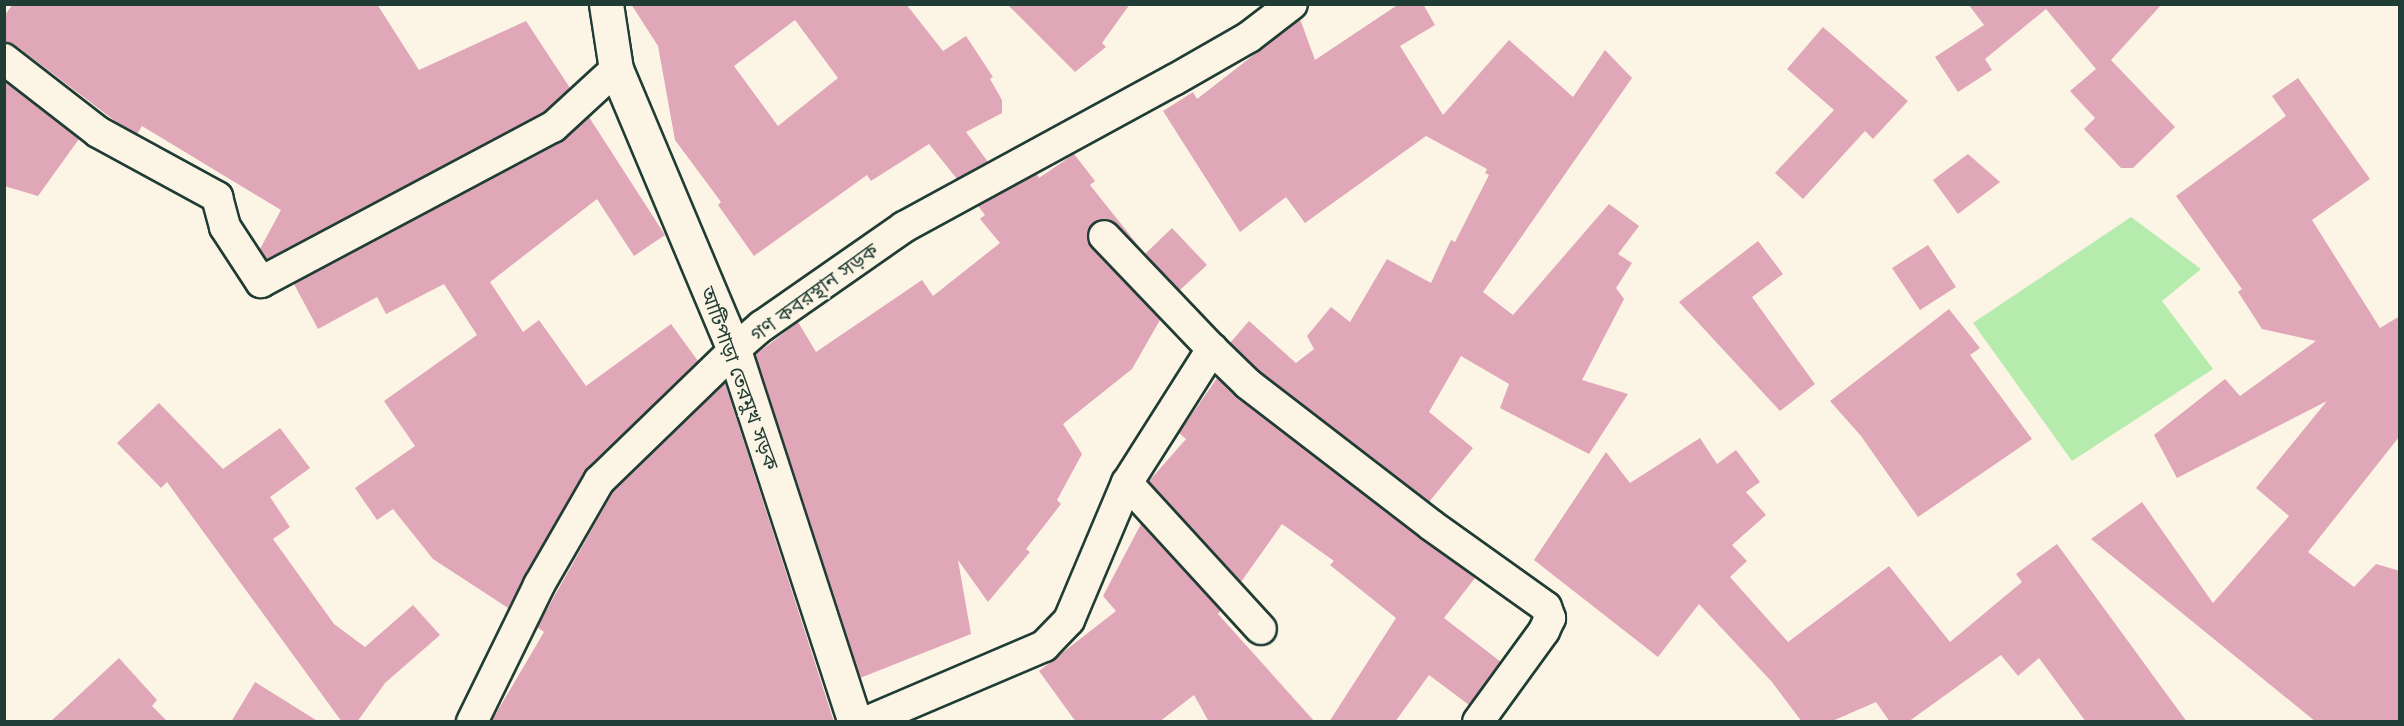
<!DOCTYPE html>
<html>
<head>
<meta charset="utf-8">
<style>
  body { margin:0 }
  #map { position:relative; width:2404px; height:726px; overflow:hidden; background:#fcf5e5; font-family:"Playpen Sans","Noto Sans Bengali",sans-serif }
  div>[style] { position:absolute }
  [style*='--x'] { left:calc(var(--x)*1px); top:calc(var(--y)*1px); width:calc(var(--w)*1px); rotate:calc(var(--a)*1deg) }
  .green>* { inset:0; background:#b5ebad }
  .building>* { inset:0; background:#e0a7b8 }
  .roads { filter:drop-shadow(2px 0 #1f3d34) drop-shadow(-2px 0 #1f3d34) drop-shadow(0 2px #1f3d34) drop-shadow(0 -2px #1f3d34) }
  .minor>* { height:30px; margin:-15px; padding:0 15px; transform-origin:15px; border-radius:15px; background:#fcf5e5 }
  .secondary>* { height:33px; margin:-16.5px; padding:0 16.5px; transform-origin:16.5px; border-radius:16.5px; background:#fcf5e5 }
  span { translate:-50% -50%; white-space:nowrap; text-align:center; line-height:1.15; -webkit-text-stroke:4.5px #fcf5e5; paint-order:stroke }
  .street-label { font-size:20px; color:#1f3d34 }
  .frame { position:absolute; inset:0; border:6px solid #1f3d34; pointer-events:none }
</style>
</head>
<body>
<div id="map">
  <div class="green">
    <i style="clip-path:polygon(2131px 217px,2201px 269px,2162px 301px,2213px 369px,2072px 461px,1973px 323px)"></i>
  </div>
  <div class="building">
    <i style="clip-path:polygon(13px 4px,377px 4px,419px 70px,526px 21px,570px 88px,543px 113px,267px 259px,260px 249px,281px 210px,142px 126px,137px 134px,119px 124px,15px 45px,4px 42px,4px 16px)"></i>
    <i style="clip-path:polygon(evenodd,631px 4px,906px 4px,943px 51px,966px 36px,993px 77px,990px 79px,1002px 100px,1002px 113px,966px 132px,988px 162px,957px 179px,929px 144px,871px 181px,867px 175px,754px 256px,718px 205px,721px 202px,675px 140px,658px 46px,631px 4px,795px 20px,838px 78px,778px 126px,734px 66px,795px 20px)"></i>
    <i style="clip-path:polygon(1007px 4px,1130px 4px,1102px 43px,1106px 47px,1075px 72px)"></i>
    <i style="clip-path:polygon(1399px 4px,1423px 4px,1435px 25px,1400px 46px,1443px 115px,1509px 40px,1573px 97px,1605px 50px,1632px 78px,1483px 292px,1513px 315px,1609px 204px,1639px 226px,1618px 254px,1632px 263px,1616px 288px,1624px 299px,1582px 380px,1628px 394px,1589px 454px,1500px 408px,1509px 384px,1461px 356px,1429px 412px,1473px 448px,1429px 502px,1259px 371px,1230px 343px,1249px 321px,1296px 363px,1314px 349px,1307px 336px,1331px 307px,1350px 322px,1387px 259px,1431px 283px,1451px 240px,1455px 242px,1489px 175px,1485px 173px,1487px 169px,1426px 136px,1305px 223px,1286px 197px,1240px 232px,1163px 111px,1193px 92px,1197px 99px,1300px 19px,1315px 60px)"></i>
    <i style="clip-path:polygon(1968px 4px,2162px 4px,2111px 60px,2175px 127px,2133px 168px,2121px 168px,2084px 129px,2095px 118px,2070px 91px,2096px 69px,2046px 9px,1985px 59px,1992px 70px,1958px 92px,1935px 57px,1984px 25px)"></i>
    <i style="clip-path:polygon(1823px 27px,1908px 101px,1873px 139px,1865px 131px,1803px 199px,1775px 173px,1834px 110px,1787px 69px)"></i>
    <i style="clip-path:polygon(2298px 78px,2370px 179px,2312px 220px,2380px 328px,2400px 316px,2399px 437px,2308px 552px,2354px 587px,2376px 564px,2400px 571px,2400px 722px,2316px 722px,2091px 539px,2142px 502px,2213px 603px,2289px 516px,2256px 488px,2327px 401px,2177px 478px,2154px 435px,2225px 379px,2240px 396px,2316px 341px,2262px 329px,2238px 292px,2242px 289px,2176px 196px,2286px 116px,2272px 96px)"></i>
    <i style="clip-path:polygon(4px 81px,79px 139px,38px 196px,4px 186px)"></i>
    <i style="clip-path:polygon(589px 117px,665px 235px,634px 256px,597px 199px,490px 282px,523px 332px,539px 320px,586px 386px,671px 324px,698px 361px,584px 472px,508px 608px,433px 559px,393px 509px,377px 520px,355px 488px,415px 446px,384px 401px,477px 335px,444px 284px,386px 314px,377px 297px,318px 329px,294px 284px,561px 142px)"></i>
    <i style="clip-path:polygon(1074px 154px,1095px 181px,1090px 185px,1141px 249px,1108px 219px,1092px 224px,1087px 241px,1160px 320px,1132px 369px,1063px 424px,1082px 454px,1057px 500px,1061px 504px,1026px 549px,1030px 552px,988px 602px,958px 560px,971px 634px,860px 678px,755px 355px,798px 322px,816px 352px,922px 280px,933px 296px,1000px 243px,980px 219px,985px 215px,978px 206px,1037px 174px,1039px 178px)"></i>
    <i style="clip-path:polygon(1968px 154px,2000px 182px,1958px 214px,1933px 180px)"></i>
    <i style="clip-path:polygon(1172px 228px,1207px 265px,1180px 290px,1145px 254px)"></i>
    <i style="clip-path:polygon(1758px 241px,1783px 274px,1752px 297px,1815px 384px,1780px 411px,1679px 302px)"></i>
    <i style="clip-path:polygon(1928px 245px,1956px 287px,1920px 310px,1892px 268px)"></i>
    <i style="clip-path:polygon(1949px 309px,1980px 348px,1970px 355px,2032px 439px,1918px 517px,1861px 436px,1830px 401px)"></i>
    <i style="clip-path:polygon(1217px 378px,1237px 398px,1475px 578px,1444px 618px,1501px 662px,1469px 705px,1429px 675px,1395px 722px,1329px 722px,1396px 618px,1330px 565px,1334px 561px,1282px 524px,1241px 582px,1149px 481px,1186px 439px,1179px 433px)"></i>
    <i style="clip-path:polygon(725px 383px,834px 722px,491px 722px,544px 632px,537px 627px,613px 492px)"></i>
    <i style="clip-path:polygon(159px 403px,223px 469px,280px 428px,310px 468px,270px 497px,290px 527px,273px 539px,334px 624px,365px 647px,413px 605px,440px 635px,385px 683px,357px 722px,342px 722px,167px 482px,161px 488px,117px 443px)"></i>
    <i style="clip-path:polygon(1700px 438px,1717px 464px,1736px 450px,1760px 482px,1746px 492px,1766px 515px,1732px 545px,1747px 561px,1730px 577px,1788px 642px,1889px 566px,1950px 642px,2022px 582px,2016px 574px,2057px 544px,2187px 722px,2086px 722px,2039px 658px,2018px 676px,2001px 655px,1908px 722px,1890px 722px,1876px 702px,1830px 722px,1802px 722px,1772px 682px,1699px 604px,1658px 657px,1534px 560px,1606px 452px,1630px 483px)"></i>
    <i style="clip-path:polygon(1141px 524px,1221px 610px,1218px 614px,1315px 722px,1209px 722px,1194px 695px,1159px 722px,1076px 722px,1039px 671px,1116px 611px,1103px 596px)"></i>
    <i style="clip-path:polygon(119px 658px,157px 700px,152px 706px,168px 722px,50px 722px)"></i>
    <i style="clip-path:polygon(255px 682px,319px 722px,231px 722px)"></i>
  </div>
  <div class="roads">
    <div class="minor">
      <i style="--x:4;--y:59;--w:119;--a:37.8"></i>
      <i style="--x:98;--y:132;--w:136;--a:28.6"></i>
      <i style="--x:217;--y:197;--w:31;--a:75"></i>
      <i style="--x:225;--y:227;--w:66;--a:56.8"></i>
      <i style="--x:261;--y:282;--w:331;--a:-28"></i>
      <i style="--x:553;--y:127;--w:86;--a:-42.6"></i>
      <i style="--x:1212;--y:349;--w:50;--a:44.2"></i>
      <i style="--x:1248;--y:384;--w:231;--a:37.6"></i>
      <i style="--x:1431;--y:525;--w:141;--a:35.5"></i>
      <i style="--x:1546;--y:607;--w:12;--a:70"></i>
      <i style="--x:1550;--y:618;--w:14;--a:115"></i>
      <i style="--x:1544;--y:631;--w:112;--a:126"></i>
      <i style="--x:1127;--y:483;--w:198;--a:47.5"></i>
      <i style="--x:472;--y:722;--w:153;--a:-63.9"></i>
      <i style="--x:539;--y:585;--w:120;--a:-60"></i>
      <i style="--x:599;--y:481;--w:188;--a:-44.1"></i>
      <i style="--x:734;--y:350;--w:37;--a:-41"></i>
      <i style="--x:762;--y:326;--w:173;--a:-34.9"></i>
      <i style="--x:904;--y:227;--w:307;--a:-28.6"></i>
      <i style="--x:1174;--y:80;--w:86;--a:-29.8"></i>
      <i style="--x:1249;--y:37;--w:54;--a:-37.5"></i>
      <i style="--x:866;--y:722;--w:194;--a:-23.1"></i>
      <i style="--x:1044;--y:646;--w:36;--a:-46"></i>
      <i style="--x:1069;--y:620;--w:149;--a:-67.1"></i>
      <i style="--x:1127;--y:483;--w:159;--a:-57.6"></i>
      <i style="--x:1212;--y:349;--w:156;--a:-133.7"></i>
    </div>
    <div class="secondary">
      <i style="--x:606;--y:4;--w:66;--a:81.3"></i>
      <i style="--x:616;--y:69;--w:305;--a:67.2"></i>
      <i style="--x:734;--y:350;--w:391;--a:72"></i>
    </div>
  </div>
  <div class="street-label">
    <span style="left:814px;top:292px;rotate:-36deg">গণ কবরস্থান সড়ক</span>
    <span style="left:740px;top:378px;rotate:70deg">আটিপাড়া তেরমুখ সড়ক</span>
  </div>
  <div class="frame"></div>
</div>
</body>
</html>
